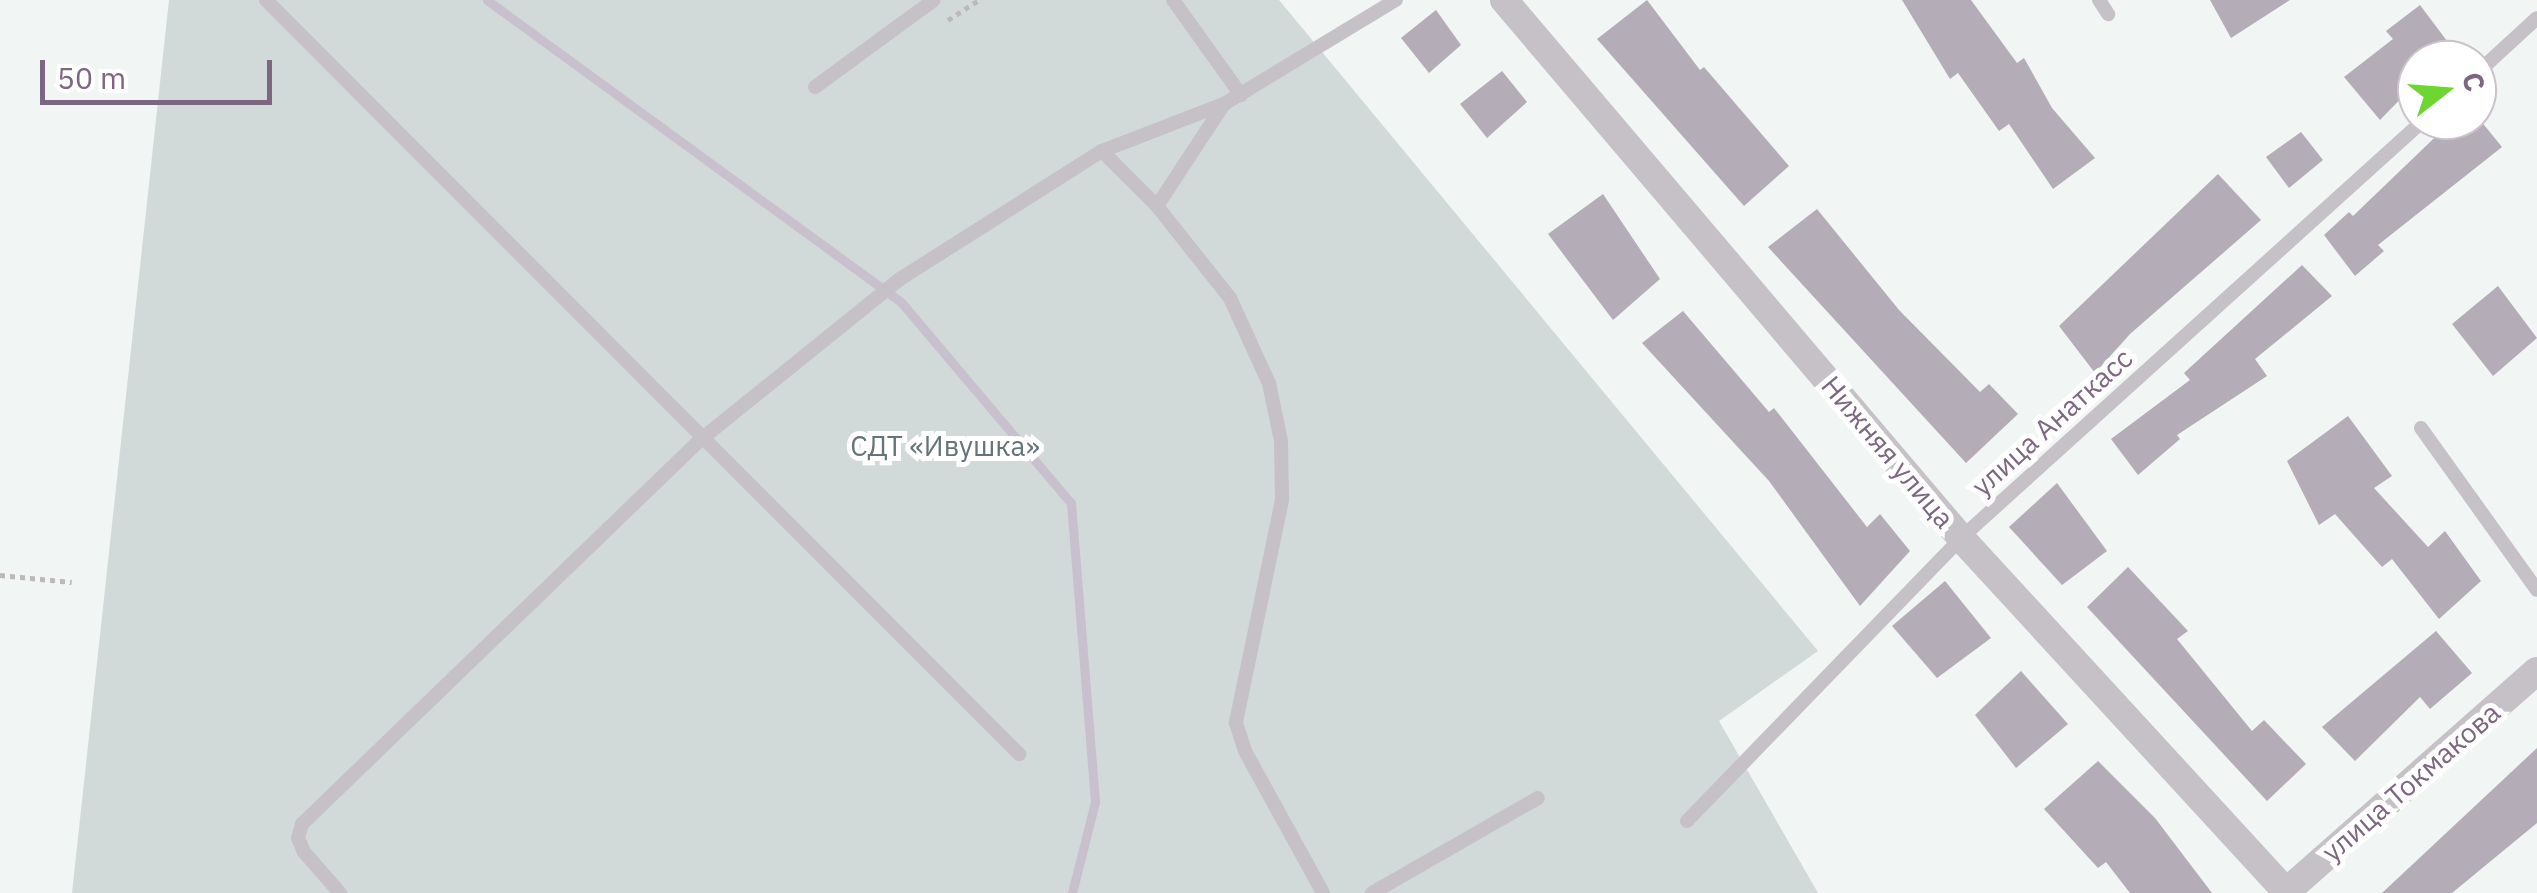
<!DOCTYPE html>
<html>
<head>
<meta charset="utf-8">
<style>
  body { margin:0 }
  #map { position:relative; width:2537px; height:893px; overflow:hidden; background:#f1f5f3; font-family:"IBM Plex Sans",sans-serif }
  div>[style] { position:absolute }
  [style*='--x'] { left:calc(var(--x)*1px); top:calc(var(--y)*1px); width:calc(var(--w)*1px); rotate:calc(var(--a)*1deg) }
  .green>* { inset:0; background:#d1d9d9 }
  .stream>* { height:9px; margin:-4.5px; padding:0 4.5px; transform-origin:4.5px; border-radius:4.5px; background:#c8c0cc }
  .building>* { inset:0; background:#b4acb7 }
  .path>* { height:5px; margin-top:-2.5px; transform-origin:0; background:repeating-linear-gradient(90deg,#bcb8bd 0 5px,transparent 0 10px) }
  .lane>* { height:14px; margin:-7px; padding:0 7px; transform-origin:7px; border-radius:7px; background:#c6c0c7 }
  .street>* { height:28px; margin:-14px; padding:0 14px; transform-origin:14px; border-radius:14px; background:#c6c0c7 }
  span { translate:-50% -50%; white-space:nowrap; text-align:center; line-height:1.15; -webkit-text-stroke:10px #fff; paint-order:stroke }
  .street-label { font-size:28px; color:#7c6680 }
  .park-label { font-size:28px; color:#647478 }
  .north { position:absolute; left:2397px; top:40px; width:100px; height:100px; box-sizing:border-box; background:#fff; border:2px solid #cbc2cc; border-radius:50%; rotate:73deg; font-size:28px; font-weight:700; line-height:40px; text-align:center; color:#7c6680 }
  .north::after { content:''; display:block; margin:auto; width:35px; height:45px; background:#6dd630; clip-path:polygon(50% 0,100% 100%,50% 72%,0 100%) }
  .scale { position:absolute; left:40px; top:60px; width:232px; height:45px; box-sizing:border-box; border:5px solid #7c6680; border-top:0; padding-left:12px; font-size:30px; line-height:35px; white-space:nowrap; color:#7c6680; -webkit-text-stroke:8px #fff; paint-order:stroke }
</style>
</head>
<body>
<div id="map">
  <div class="green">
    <i style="clip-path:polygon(169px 0,1279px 0,1818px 651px,1719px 721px,1818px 893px,72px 893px)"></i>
  </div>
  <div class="stream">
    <i style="--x:487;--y:0;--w:512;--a:36.11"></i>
    <i style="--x:901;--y:302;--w:263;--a:49.8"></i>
    <i style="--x:1071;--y:503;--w:300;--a:85.4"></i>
    <i style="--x:1095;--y:802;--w:94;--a:104.2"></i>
  </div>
  <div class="building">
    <i style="clip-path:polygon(1647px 0,1700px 70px,1704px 67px,1789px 166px,1744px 206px,1597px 39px)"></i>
    <i style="clip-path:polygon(1902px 0,1971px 0,2017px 63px,2024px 58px,2052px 108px,2095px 158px,2053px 189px,2009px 124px,1999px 131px,1958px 73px,1950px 79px)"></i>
    <i style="clip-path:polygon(2210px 0,2290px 0,2231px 38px)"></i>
    <i style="clip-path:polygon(2420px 5px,2453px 49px,2438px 60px,2417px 60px,2417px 82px,2380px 120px,2344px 77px,2393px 39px,2386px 31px)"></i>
    <i style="clip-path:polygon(1436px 10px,1461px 45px,1429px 73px,1401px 38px)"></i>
    <i style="clip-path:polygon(1502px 71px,1527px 102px,1487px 138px,1460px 104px)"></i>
    <i style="clip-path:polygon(2453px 120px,2480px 120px,2502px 147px,2378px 245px,2384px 251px,2355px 276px,2324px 235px,2349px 212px,2353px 216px)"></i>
    <i style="clip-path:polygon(2301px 132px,2323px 160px,2289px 188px,2266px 157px)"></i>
    <i style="clip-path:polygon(2218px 174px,2261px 220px,2130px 334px,2095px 373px,2059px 326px)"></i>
    <i style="clip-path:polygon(1603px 194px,1660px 279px,1613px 320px,1548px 234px)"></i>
    <i style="clip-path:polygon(1817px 209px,1899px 310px,1980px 392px,1989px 384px,2018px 414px,1966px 463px,1768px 247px)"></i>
    <i style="clip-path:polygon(2302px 265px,2332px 296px,2255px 359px,2267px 376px,2177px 435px,2180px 439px,2138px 475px,2111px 439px,2190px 380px,2184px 373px)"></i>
    <i style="clip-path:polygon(2498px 286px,2537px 338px,2493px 376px,2452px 324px)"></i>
    <i style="clip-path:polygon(1683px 311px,1769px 412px,1774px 408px,1867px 527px,1880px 514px,1910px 551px,1860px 606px,1769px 481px,1642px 343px)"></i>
    <i style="clip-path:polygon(2348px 416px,2392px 476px,2374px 488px,2428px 547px,2445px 531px,2481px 581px,2439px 619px,2392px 559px,2382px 567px,2335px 514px,2319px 525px,2287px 461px)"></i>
    <i style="clip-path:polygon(2057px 483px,2107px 551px,2062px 585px,2009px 527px)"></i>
    <i style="clip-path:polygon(2128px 567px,2188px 631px,2177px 639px,2252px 731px,2264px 720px,2306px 764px,2267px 801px,2087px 607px)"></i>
    <i style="clip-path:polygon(1945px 581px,1991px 638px,1937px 678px,1892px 626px)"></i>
    <i style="clip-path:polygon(2436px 631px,2472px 673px,2430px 709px,2420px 697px,2355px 761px,2322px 727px)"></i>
    <i style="clip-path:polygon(2021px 671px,2068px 724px,2016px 768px,1975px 715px)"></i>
    <i style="clip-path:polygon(2537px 748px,2537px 823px,2452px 893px,2382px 893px)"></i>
    <i style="clip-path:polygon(2098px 761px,2155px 818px,2212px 893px,2130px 893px,2106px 862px,2098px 868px,2044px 809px)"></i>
  </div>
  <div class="path">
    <i style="--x:948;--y:20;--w:37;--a:-33"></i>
    <i style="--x:0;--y:575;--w:72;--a:5.6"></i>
  </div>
  <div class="lane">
    <i style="--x:266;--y:0;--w:1066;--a:45.04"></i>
    <i style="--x:1173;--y:0;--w:117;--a:54.4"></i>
    <i style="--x:2099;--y:0;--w:17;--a:57"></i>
    <i style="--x:2477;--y:73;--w:81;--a:-42.5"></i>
    <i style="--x:815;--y:87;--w:147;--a:-36.2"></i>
    <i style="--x:1102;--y:151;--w:78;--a:45"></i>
    <i style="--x:1157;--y:206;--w:117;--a:51.6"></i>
    <i style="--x:1230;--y:298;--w:94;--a:65.4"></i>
    <i style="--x:1269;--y:383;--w:59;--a:78.3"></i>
    <i style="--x:1281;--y:441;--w:59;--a:89"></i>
    <i style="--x:1282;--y:500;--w:228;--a:101.7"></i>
    <i style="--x:1236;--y:723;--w:29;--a:72"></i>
    <i style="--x:1245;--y:751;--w:162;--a:61.2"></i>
    <i style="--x:1157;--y:206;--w:122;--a:-56.7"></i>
    <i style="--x:2421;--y:428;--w:199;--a:54.4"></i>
    <i style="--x:1687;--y:821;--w:394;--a:-45.9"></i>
    <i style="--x:1961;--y:538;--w:624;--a:-42.08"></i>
    <i style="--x:340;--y:893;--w:55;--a:-131.3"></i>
    <i style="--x:304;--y:852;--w:15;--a:-113"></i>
    <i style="--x:298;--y:838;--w:15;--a:-74"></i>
    <i style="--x:302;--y:824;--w:552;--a:-43.97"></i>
    <i style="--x:699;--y:441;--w:258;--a:-38.9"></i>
    <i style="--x:900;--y:279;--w:239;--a:-32.4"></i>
    <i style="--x:1102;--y:151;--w:131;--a:-21.1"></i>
    <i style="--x:1224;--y:104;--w:201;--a:-31.2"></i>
    <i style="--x:1372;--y:893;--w:191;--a:-29.8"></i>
  </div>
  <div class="street">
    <i style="--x:1504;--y:0;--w:706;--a:49.65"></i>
    <i style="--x:1961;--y:538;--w:481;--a:47.4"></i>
    <i style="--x:2286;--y:892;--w:334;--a:-41.4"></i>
  </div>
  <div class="street-label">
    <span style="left:2052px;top:422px;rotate:-42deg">улица Анаткасс</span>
    <span style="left:1888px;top:452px;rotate:50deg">Нижняя улица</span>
    <span style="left:2411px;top:782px;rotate:-41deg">улица Токмакова</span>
  </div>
  <div class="park-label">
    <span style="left:945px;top:446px">СДТ «Ивушка»</span>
  </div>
  <div class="north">С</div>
  <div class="scale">50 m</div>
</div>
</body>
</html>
